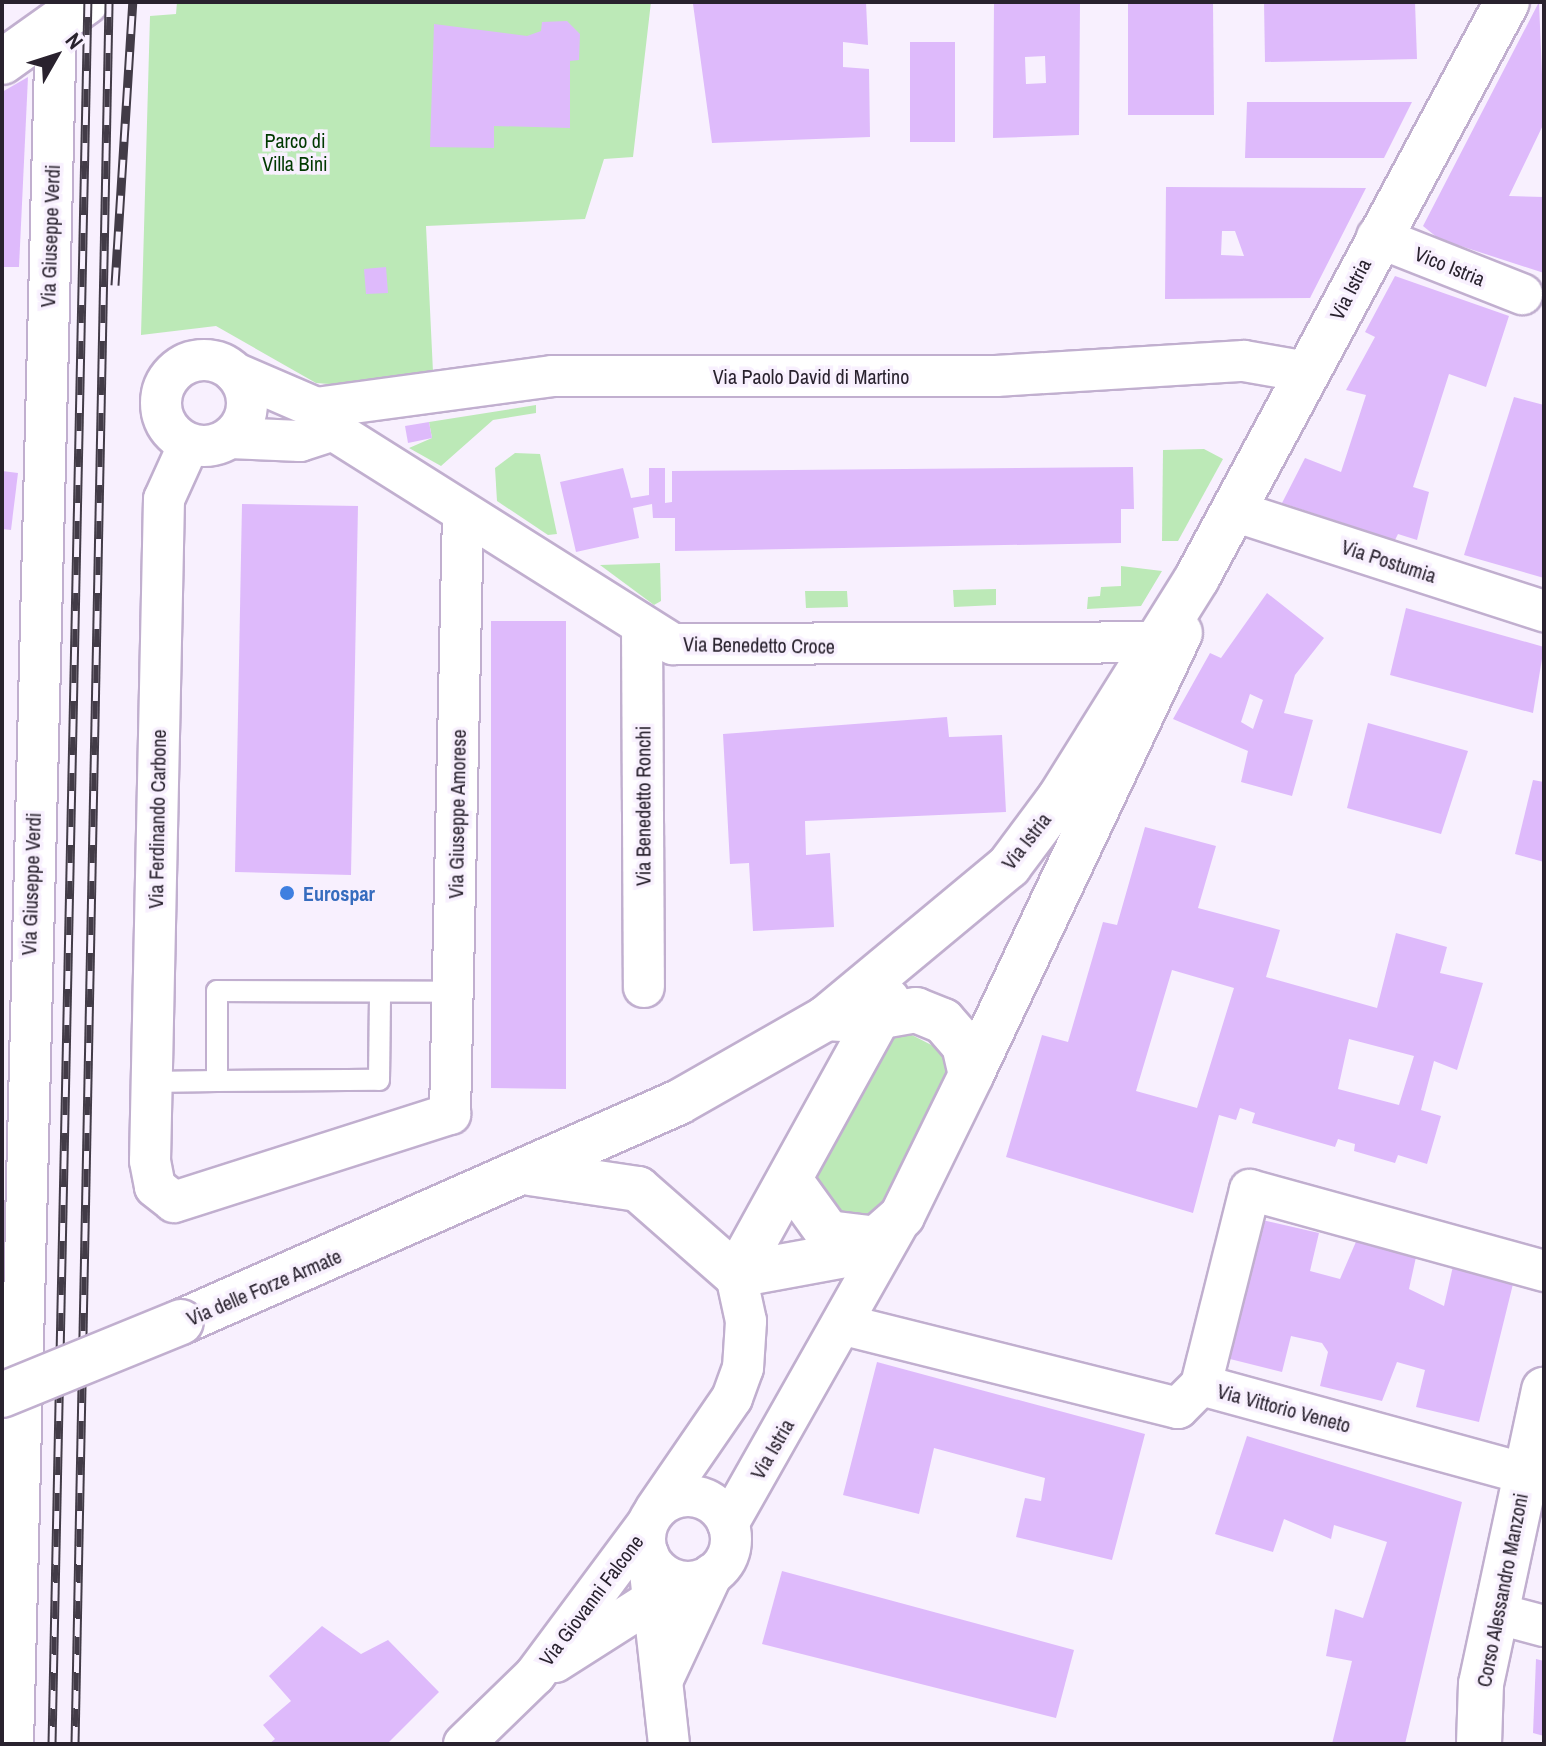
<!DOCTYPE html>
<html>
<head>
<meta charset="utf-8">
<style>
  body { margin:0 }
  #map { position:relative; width:1546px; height:1746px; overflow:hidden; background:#f8f0fe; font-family:"Archivo Narrow",sans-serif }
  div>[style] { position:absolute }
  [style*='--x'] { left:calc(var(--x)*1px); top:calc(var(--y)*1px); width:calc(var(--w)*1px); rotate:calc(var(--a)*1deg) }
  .green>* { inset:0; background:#bce9b7 }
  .building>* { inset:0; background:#debafb }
  .roads { filter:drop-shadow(2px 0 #c1afcf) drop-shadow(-2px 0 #c1afcf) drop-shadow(0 2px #c1afcf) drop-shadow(0 -2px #c1afcf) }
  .service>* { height:20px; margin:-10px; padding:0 10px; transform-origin:10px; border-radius:10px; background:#fff }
  .minor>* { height:40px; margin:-20px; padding:0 20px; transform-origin:20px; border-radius:20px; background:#fff }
  .minor>.ring { margin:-20px; padding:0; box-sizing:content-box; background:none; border:40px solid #fff; border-radius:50% }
  .tertiary>* { height:44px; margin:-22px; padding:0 22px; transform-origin:22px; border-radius:22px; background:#fff }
  .secondary>* { height:44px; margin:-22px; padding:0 22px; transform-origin:22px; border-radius:22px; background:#fff }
  .rail>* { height:9px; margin-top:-4.5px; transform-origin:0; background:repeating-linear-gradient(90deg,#f8f0fe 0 18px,#423b47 0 36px); box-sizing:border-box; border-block:2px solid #423b47 }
  .bridges { filter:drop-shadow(2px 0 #c1afcf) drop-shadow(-2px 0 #c1afcf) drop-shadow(0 2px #c1afcf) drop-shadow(0 -2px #c1afcf) }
  .secondary-bridge>* { height:44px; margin:-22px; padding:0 22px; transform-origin:22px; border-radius:22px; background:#fff }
  .dots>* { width:22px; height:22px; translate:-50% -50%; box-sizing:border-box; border:4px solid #f8f0fe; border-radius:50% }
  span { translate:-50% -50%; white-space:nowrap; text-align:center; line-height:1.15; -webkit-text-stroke:7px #f8f0fe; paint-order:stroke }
  .park-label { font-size:20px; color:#003900 }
  .street-label { font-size:20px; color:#29222e }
  .shop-label { font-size:20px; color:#366cbe; font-weight:700 }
  .left { translate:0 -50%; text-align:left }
  .frame { position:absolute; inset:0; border:4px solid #29222e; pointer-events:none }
  .north { position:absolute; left:16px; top:16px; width:80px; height:80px; -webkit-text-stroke:6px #f8f0fe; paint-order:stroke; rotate:51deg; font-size:22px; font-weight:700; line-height:32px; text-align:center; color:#29222e }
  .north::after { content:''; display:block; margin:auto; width:28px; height:36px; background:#29222e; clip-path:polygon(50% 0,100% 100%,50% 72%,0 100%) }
</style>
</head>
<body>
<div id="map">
  <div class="green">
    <i style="clip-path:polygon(177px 2px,651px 2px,633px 157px,604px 159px,585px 219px,426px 226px,433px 372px,356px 386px,316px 383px,216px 326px,141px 335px,150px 16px,176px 14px)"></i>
    <i style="clip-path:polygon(536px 405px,536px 413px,493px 420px,441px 466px,409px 448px,432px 438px,429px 422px)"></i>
    <i style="clip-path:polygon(1204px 449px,1223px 459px,1178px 541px,1162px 541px,1163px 450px)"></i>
    <i style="clip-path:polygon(515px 453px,540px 454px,557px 534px,548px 535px,497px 501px,495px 468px)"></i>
    <i style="clip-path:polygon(660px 563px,661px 601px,654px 605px,600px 565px)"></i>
    <i style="clip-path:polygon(1121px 566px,1162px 571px,1141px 606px,1087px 609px,1088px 597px,1100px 596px,1101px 587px,1121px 586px)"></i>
    <i style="clip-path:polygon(996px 589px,996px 605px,954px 607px,953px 590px)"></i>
    <i style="clip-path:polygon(805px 591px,847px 591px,848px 607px,806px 608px)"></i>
    <i style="clip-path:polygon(910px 1034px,945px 1052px,952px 1081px,884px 1211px,865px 1223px,841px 1220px,815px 1177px,891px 1037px)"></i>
  </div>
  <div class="building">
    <i style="clip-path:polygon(866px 2px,868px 45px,843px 42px,843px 67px,869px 69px,870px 137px,712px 143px,693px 4px)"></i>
    <i style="clip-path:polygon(evenodd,994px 2px,1080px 2px,1079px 135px,993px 138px,994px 2px,1045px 56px,1046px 83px,1026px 84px,1025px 57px,1045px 56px)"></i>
    <i style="clip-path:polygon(1128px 2px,1213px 2px,1214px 115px,1128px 115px)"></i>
    <i style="clip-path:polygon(1264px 2px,1415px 2px,1417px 59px,1265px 62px)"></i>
    <i style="clip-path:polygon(1539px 2px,1544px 123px,1509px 196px,1544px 197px,1544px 273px,1439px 239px,1423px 226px)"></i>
    <i style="clip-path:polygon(567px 21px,580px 34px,579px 60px,570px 61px,570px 128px,494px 126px,494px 148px,430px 147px,434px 24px,527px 36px,541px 31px,542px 22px)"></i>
    <i style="clip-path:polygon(910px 42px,955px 42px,955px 142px,910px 142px)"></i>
    <i style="clip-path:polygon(28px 77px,19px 267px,2px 267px,2px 92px)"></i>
    <i style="clip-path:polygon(1247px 102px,1412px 102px,1384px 158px,1245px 158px)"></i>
    <i style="clip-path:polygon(evenodd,1166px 187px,1366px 188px,1310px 298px,1165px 299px,1166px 187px,1222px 231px,1235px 231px,1244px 256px,1221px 255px,1222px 231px)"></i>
    <i style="clip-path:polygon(386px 267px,388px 293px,366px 294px,364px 269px)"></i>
    <i style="clip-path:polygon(1395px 276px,1509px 316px,1486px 387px,1449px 374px,1413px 487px,1429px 492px,1417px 540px,1398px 534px,1395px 540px,1282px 503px,1305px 458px,1341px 472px,1366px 395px,1346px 390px,1375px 337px,1365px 332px)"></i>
    <i style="clip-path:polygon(1514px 397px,1544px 405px,1544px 578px,1464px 555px)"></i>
    <i style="clip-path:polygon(429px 422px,432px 438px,408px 443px,405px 426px)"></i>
    <i style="clip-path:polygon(1133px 467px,1134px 509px,1121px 509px,1121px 543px,675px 551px,675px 518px,653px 518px,652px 504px,633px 508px,639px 538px,576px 552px,560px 482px,623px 468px,631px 498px,649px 495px,649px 468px,665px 468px,665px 503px,672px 502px,672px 471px)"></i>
    <i style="clip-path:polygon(2px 471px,18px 473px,11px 530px,2px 529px)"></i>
    <i style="clip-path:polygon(242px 504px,358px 506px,351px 875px,235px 872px)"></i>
    <i style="clip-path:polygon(evenodd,1267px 593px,1324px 638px,1295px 675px,1284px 713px,1313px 720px,1292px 796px,1241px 782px,1248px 751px,1173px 719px,1210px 653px,1221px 658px,1267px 593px,1250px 694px,1263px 700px,1253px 729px,1241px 722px,1250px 694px)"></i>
    <i style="clip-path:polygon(1406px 608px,1544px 647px,1533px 713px,1390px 675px)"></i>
    <i style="clip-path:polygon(491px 621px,566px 621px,566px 1089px,491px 1088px)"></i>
    <i style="clip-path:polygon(947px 717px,949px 737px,1002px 735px,1006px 812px,805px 821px,806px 855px,830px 853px,834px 927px,753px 931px,749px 863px,730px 864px,723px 734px)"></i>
    <i style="clip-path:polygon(1368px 723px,1468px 751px,1441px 834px,1347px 808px)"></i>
    <i style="clip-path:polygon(1533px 780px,1544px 782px,1544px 862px,1515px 854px)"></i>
    <i style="clip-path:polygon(evenodd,1145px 827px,1216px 846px,1198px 908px,1280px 930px,1266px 977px,1377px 1008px,1396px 933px,1447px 947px,1440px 973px,1483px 983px,1457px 1070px,1434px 1061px,1421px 1110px,1441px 1116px,1427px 1164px,1398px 1155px,1395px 1163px,1354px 1151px,1355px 1144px,1338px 1139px,1335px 1147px,1252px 1123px,1255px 1113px,1240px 1108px,1236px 1120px,1219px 1115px,1193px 1213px,1006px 1157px,1042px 1035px,1068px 1042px,1103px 922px,1117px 925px,1145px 827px,1172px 970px,1234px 988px,1197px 1108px,1136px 1091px,1172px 970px,1145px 827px,1349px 1039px,1414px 1056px,1399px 1105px,1338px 1089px,1349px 1039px)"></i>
    <i style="clip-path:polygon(1258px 1219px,1319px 1233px,1310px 1271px,1340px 1279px,1358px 1237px,1416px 1257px,1409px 1289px,1444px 1306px,1453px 1266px,1513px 1284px,1479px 1422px,1416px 1407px,1425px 1370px,1397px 1362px,1382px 1401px,1320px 1386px,1328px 1352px,1322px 1343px,1291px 1336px,1282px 1372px,1222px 1357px)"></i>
    <i style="clip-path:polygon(877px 1362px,1145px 1434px,1112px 1560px,1016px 1537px,1025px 1498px,1041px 1501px,1045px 1478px,934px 1448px,919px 1514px,843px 1495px)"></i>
    <i style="clip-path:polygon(1247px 1436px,1462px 1502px,1405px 1744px,1332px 1744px,1352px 1661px,1326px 1656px,1335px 1609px,1363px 1618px,1387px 1542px,1334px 1525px,1331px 1539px,1284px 1519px,1273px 1552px,1215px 1534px)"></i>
    <i style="clip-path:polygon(782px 1571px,1074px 1650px,1056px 1718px,762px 1644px)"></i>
    <i style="clip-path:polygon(322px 1626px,361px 1654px,388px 1640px,439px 1692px,387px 1744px,269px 1744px,275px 1739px,263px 1725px,291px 1701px,269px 1676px)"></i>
    <i style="clip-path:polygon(1536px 1659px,1544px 1661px,1544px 1736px,1533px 1733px)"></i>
  </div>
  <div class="roads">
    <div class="service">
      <i style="--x:217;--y:1081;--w:162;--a:-0.4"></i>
      <i style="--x:379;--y:1080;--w:88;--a:-89.3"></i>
      <i style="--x:152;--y:1082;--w:65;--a:-0.9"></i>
      <i style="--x:217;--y:1081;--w:90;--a:-90"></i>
      <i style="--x:217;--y:991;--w:236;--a:0.2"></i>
    </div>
    <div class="minor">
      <i style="--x:1377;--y:237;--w:156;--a:21.5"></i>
      <i class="ring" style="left:161px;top:360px;width:46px;height:46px"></i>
      <i style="--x:235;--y:373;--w:88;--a:23.4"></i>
      <i style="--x:316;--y:408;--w:28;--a:52"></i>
      <i style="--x:333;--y:430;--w:402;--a:32.2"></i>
      <i style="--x:673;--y:644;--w:478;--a:-0.2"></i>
      <i style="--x:316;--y:408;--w:238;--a:-7.7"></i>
      <i style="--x:552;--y:376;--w:444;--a:0"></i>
      <i style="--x:996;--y:376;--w:248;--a:-3.5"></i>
      <i style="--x:1244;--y:361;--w:64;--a:9.9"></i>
      <i style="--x:230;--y:438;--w:70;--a:2.5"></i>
      <i style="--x:300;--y:441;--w:35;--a:-18"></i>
      <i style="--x:189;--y:444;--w:60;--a:114.4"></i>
      <i style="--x:164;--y:499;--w:662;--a:91.21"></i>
      <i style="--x:150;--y:1161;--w:26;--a:79"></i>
      <i style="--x:155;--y:1187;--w:24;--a:38"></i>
      <i style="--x:174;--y:1202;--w:290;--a:-17.7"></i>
      <i style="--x:450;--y:1114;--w:600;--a:-88.76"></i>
      <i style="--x:1234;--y:511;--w:326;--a:17.9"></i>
      <i style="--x:642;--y:626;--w:361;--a:89.7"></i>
      <i style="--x:845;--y:1325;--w:343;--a:14"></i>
      <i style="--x:1178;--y:1408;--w:33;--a:-45"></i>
      <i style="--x:1201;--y:1385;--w:201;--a:-75.9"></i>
      <i style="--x:1250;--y:1190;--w:305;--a:15.4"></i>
      <i style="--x:1201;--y:1385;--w:356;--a:15.3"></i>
      <i class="ring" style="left:645px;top:1496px;width:46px;height:46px"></i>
      <i style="--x:655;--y:1510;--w:136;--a:-55.5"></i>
      <i style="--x:732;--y:1398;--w:32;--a:-70"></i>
      <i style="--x:743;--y:1368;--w:47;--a:-86.3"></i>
      <i style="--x:746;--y:1321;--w:47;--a:-102.3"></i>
      <i style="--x:728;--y:1524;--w:352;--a:-60.5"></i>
      <i style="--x:648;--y:1554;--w:191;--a:83.7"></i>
      <i style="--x:1495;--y:1613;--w:51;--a:14.9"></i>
      <i style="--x:555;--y:1662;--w:140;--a:-32.4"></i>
      <i style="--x:664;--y:1677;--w:114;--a:-65"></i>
      <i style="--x:13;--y:1744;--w:1721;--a:-88.57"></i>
      <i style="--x:464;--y:1744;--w:99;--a:-44.2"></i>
      <i style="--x:535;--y:1675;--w:188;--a:-53.4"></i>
    </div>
    <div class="tertiary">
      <i style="--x:2;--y:62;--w:103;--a:-35.5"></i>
      <i style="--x:1479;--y:1744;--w:60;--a:-88.1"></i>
      <i style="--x:1481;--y:1684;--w:301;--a:-77.9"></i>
    </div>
    <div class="secondary">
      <i style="--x:826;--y:1018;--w:238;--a:-39.7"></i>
      <i style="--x:1009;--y:866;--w:84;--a:-53.3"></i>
      <i style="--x:1059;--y:799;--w:261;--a:-58"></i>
      <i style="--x:1197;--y:578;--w:654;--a:-61.71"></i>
      <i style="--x:971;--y:1075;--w:489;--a:-64.7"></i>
      <i style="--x:530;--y:1173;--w:109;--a:8.4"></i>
      <i style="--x:638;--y:1189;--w:130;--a:41.3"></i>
      <i style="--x:792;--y:1183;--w:62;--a:54.2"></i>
      <i style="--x:828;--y:1233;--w:48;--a:7.1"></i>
      <i style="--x:736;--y:1275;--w:127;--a:-10.4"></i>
      <i style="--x:861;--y:1252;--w:55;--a:-41.3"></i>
      <i style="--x:902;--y:1216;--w:157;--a:-63.9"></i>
      <i style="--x:971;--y:1075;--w:31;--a:-103"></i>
      <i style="--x:964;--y:1045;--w:32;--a:-131"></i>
      <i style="--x:943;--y:1021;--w:29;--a:-158"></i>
      <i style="--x:916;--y:1010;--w:36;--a:170"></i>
      <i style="--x:736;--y:1275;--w:314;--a:-61.1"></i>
      <i style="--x:181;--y:1322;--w:544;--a:-23.83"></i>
      <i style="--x:679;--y:1102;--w:169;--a:-29.7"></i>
      <i style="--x:826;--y:1018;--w:50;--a:3.4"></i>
    </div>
  </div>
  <div class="rail">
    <i style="--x:115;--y:285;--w:284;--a:-86.4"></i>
    <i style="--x:52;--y:1744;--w:1742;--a:-88.82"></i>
    <i style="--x:75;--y:1744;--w:1742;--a:-88.88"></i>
  </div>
  <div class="bridges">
    <div class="secondary-bridge">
      <i style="--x:2;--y:1395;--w:193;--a:-22.2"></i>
    </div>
  </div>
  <div class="dots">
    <i style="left:287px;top:893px;background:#3f7fe0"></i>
  </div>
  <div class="park-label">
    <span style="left:295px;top:152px">Parco di<br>Villa Bini</span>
  </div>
  <div class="street-label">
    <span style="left:50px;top:236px;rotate:-88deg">Via Giuseppe Verdi</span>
    <span style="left:1450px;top:266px;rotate:22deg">Vico Istria</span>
    <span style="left:1350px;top:289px;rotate:-63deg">Via Istria</span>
    <span style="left:811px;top:376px">Via Paolo David di Martino</span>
    <span style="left:1389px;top:561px;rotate:18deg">Via Postumia</span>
    <span style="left:759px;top:645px;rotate:1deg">Via Benedetto Croce</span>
    <span style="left:643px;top:806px;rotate:-90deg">Via Benedetto Ronchi</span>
    <span style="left:457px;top:814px;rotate:-89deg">Via Giuseppe Amorese</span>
    <span style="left:157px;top:819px;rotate:-89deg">Via Ferdinando Carbone</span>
    <span style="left:1026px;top:841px;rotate:-52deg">Via Istria</span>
    <span style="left:31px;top:884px;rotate:-88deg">Via Giuseppe Verdi</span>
    <span style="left:264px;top:1287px;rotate:-23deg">Via delle Forze Armate</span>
    <span style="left:1284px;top:1408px;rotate:15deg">Via Vittorio Veneto</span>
    <span style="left:772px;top:1449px;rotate:-60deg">Via Istria</span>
    <span style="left:1502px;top:1590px;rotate:-79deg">Corso Alessandro Manzoni</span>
    <span style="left:591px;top:1600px;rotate:-53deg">Via Giovanni Falcone</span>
  </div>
  <div class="shop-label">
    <span class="left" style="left:303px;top:893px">Eurospar</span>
  </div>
  <div class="frame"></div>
  <div class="north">N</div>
</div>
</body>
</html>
